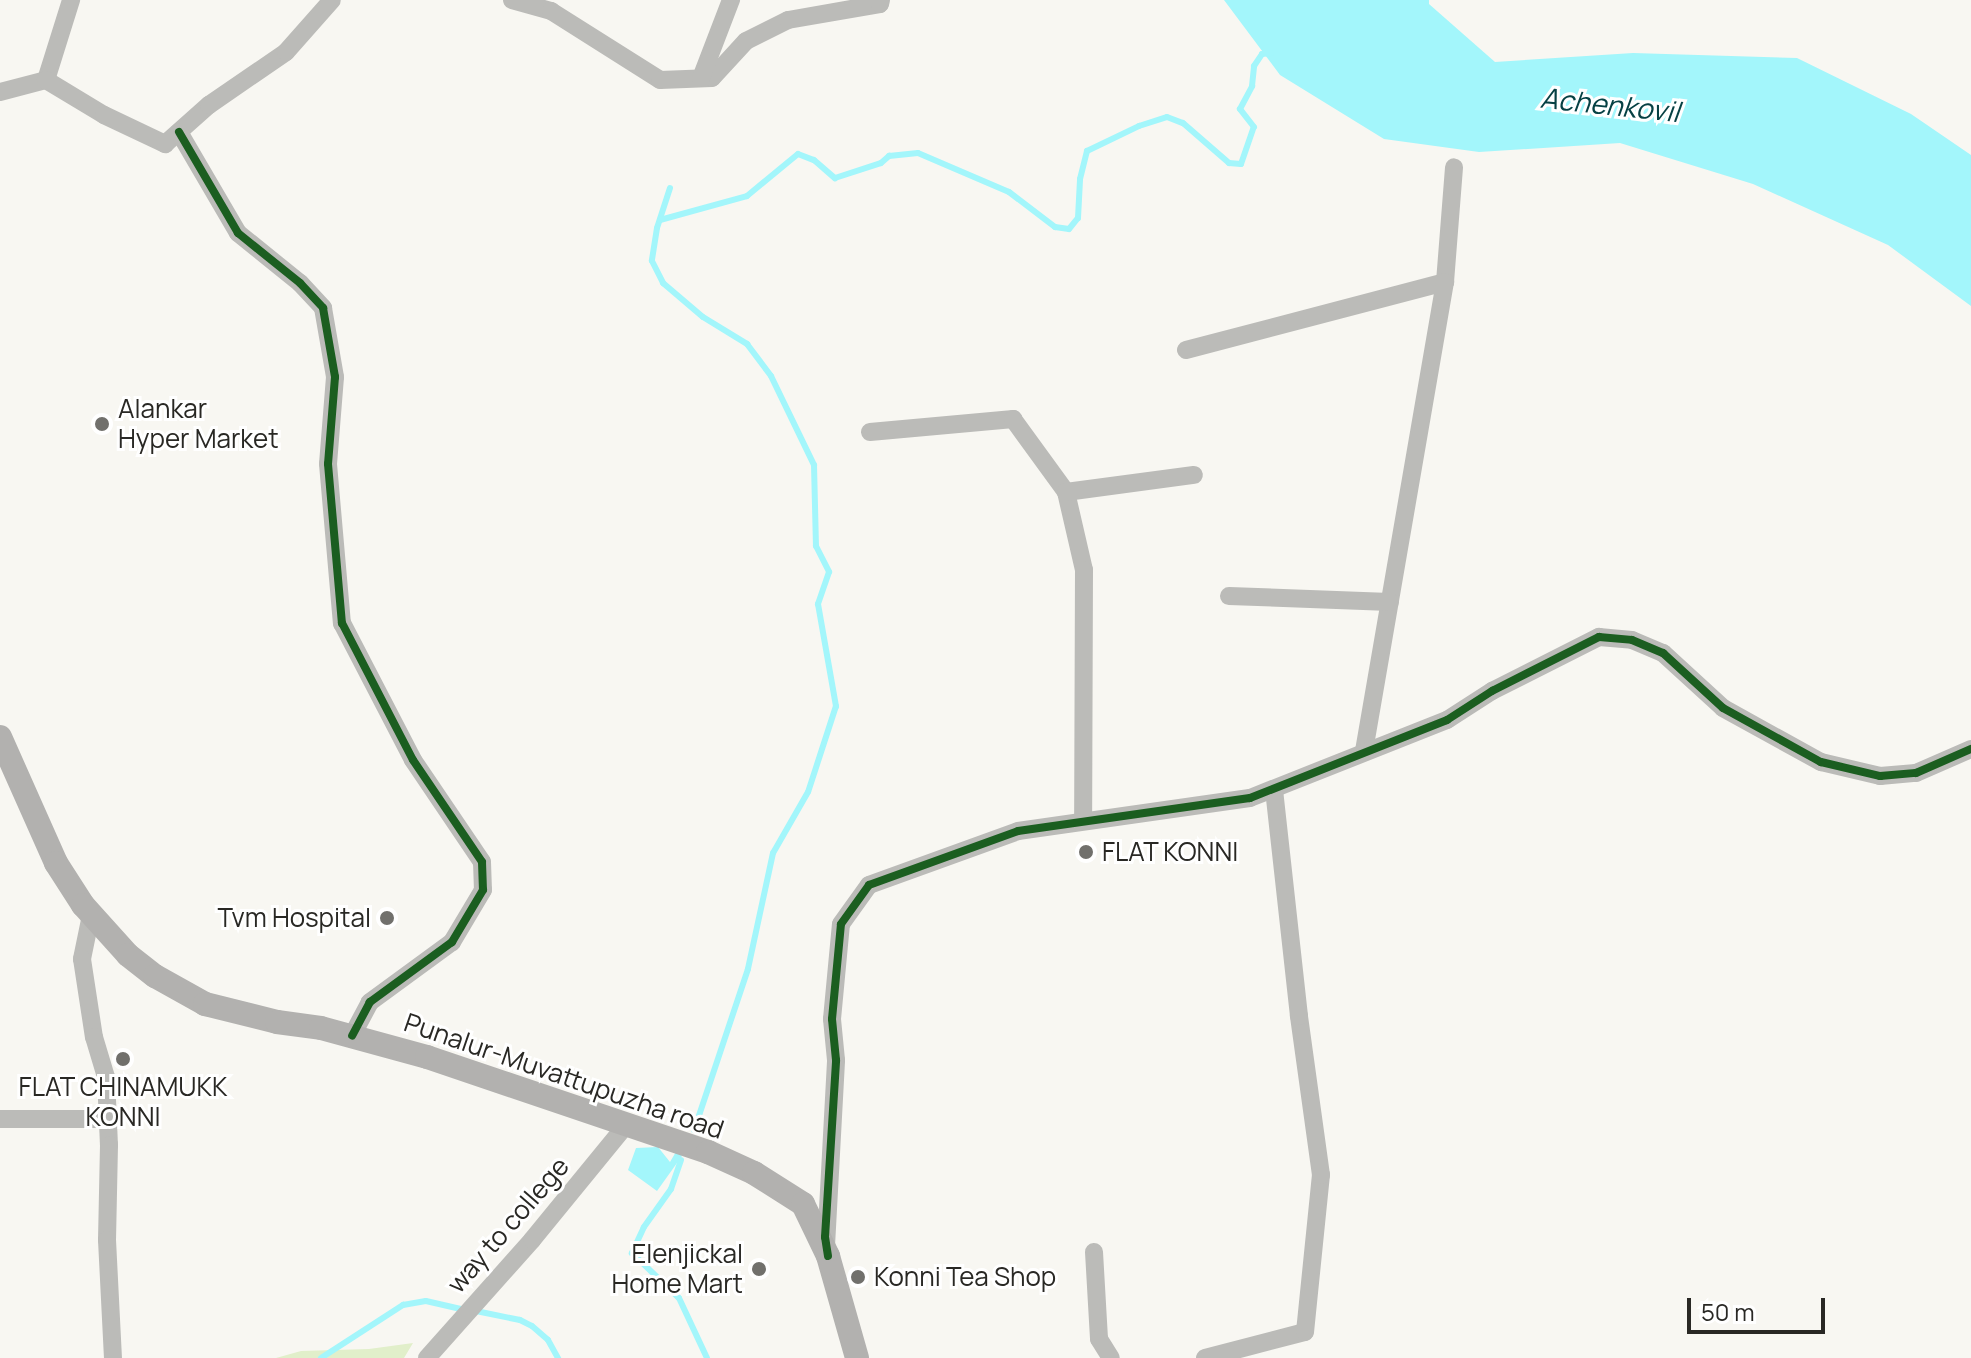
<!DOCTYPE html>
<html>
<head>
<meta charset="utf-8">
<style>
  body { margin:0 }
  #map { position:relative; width:1971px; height:1358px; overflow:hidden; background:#f8f7f2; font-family:Manrope,sans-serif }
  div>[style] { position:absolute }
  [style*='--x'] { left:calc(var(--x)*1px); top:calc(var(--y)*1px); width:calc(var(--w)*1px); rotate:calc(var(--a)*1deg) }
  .green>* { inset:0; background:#e1efca }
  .water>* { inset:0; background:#a3f6fb }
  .stream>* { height:6px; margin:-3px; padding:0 3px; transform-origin:3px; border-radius:3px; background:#a3f6fb }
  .minor>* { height:18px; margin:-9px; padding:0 9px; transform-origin:9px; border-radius:9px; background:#bbbbb8 }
  .major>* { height:24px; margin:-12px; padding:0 12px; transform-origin:12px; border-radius:12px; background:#b2b1af }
  .cycleway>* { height:8px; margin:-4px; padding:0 4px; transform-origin:4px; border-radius:4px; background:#1b5e20 }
  .dots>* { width:22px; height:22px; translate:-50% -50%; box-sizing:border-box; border:4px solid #fff; border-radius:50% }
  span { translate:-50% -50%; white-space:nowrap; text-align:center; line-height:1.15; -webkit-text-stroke:6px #fff; paint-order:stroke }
  .poi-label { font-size:26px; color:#292824 }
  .left { translate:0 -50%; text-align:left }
  .right { translate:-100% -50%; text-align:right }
  .street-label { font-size:26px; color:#292824 }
  .water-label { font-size:28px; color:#064144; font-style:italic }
  .scale { position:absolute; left:1687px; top:1298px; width:138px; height:36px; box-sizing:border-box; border:4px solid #292824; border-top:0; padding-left:10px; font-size:24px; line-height:28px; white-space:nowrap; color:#292824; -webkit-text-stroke:6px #fff; paint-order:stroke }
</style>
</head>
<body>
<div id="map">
  <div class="green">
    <i style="clip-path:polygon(413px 1343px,404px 1358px,276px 1358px,301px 1351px,369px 1349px)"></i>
  </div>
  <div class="water">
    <i style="clip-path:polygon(1224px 0,1429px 0,1429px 4px,1495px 62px,1633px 53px,1797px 58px,1911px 114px,1971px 155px,1971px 306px,1888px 245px,1753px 184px,1620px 143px,1479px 152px,1384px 139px,1280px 75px)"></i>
    <i style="clip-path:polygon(658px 1147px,670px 1162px,677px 1150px,682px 1156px,657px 1191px,628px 1170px,636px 1148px)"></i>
  </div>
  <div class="stream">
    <i style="--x:670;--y:188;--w:42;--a:108"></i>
    <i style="--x:657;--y:228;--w:33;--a:99"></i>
    <i style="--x:652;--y:261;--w:25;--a:63"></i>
    <i style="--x:663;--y:283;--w:52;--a:40.4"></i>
    <i style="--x:703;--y:317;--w:52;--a:31.5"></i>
    <i style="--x:747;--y:344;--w:40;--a:53"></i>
    <i style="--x:771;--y:376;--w:99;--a:64.2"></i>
    <i style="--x:814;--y:465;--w:81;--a:88.6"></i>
    <i style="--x:816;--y:546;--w:29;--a:63"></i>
    <i style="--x:829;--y:572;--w:34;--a:109"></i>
    <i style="--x:818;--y:604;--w:104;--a:80"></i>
    <i style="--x:836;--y:706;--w:90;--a:108"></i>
    <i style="--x:808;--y:792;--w:70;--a:119.8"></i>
    <i style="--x:773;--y:853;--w:119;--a:102.2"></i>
    <i style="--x:748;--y:969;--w:170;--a:108.5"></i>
    <i style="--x:660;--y:220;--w:90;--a:-15.4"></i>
    <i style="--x:747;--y:196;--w:66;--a:-39.5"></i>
    <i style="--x:798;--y:154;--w:17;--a:21"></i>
    <i style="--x:814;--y:160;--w:28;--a:41"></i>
    <i style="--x:835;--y:178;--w:48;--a:-18.1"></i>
    <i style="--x:881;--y:163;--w:11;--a:-41"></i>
    <i style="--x:889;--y:156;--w:29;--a:-6"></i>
    <i style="--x:918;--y:153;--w:99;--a:23.2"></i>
    <i style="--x:1009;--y:192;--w:58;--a:37.3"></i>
    <i style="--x:1055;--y:227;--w:14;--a:8"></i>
    <i style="--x:1069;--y:229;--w:14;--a:-51"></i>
    <i style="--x:1078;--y:218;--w:39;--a:-87"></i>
    <i style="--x:1080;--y:179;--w:29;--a:-76"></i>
    <i style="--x:1087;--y:151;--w:58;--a:-25.7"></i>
    <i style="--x:1139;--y:126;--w:29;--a:-18"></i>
    <i style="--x:1167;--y:117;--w:17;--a:21"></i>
    <i style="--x:1183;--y:123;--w:61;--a:41"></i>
    <i style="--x:1229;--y:163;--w:12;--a:5"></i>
    <i style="--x:1241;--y:164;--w:39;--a:-71"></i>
    <i style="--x:1254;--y:127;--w:23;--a:-128"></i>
    <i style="--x:1240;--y:109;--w:26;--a:-62"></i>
    <i style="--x:1252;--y:86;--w:20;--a:-84"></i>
    <i style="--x:1254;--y:66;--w:14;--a:-56"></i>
    <i style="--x:1262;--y:54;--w:9;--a:-6"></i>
    <i style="--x:681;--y:1160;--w:31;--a:109"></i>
    <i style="--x:671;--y:1189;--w:47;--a:125.4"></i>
    <i style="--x:644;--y:1227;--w:29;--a:115"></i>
    <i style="--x:632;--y:1253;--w:65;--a:43.8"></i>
    <i style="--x:679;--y:1298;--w:66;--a:65"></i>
    <i style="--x:476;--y:1311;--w:45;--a:11.6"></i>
    <i style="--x:520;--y:1320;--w:13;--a:27"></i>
    <i style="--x:532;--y:1326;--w:21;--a:41"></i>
    <i style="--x:548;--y:1340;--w:21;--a:61"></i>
    <i style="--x:321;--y:1358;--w:98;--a:-32.9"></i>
    <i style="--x:403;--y:1305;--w:23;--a:-10"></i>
    <i style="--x:426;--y:1301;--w:39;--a:13"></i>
  </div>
  <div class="minor">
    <i style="--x:512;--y:0;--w:41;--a:15.8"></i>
    <i style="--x:551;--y:11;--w:129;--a:32.3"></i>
    <i style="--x:660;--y:80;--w:52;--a:-2.2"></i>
    <i style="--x:712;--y:78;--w:50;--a:-47.4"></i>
    <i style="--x:746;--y:41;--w:47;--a:-26.6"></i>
    <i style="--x:788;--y:20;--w:93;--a:-9.9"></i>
    <i style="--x:880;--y:4;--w:4;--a:-76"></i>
    <i style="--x:701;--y:78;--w:84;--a:-69"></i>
    <i style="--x:46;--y:80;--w:84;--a:-72.6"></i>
    <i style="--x:0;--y:92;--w:48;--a:-14.6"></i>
    <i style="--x:46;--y:80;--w:68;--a:31.1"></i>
    <i style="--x:104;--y:115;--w:68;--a:25.4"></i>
    <i style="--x:165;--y:144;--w:59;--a:-41.6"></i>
    <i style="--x:209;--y:105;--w:93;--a:-34.5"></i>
    <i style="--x:286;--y:52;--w:69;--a:-48.5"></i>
    <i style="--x:179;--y:132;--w:117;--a:59.7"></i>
    <i style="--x:238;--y:233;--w:80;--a:38.9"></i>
    <i style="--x:300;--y:283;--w:34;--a:47"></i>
    <i style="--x:323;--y:308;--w:70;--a:80.1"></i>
    <i style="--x:335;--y:377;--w:87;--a:94.6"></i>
    <i style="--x:328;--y:464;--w:160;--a:85"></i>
    <i style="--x:342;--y:623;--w:154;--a:62.6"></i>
    <i style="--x:413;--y:760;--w:123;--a:55.9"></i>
    <i style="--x:482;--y:862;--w:28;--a:88"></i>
    <i style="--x:483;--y:890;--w:61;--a:120.8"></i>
    <i style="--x:452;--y:942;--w:102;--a:143.8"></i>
    <i style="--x:370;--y:1002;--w:38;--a:118"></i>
    <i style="--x:1445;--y:282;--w:115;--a:-85.5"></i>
    <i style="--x:1186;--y:350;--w:268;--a:-14.7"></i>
    <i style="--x:1445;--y:282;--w:477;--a:99.8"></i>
    <i style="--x:870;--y:432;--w:144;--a:-5.2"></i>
    <i style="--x:1013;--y:419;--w:90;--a:54"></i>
    <i style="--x:1066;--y:492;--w:80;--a:77"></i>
    <i style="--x:1084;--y:570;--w:251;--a:90.2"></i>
    <i style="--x:1066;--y:492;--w:129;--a:-7.6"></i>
    <i style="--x:1229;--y:596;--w:161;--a:2.1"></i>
    <i style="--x:91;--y:915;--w:45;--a:101.6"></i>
    <i style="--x:82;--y:959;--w:79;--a:81.3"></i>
    <i style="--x:94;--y:1037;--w:42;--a:73.3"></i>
    <i style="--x:106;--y:1077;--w:68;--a:87.5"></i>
    <i style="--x:109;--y:1145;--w:95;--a:91.2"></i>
    <i style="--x:107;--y:1240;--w:118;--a:87.1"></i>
    <i style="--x:0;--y:1119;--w:108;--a:0"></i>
    <i style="--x:826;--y:1246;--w:186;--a:-86.9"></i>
    <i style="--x:836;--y:1060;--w:41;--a:-95.6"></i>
    <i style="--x:832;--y:1019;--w:95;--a:-84.6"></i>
    <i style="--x:841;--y:924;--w:48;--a:-54.3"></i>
    <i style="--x:869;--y:885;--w:158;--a:-19.9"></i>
    <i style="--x:1018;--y:831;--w:234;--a:-8.1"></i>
    <i style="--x:1250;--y:798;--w:212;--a:-21.6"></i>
    <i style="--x:1447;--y:720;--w:54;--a:-32.8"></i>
    <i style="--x:1492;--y:691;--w:120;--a:-26.8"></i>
    <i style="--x:1599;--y:637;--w:33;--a:5"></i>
    <i style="--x:1632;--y:640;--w:34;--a:23"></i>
    <i style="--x:1663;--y:653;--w:81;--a:42.5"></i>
    <i style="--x:1723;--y:708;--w:112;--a:28.9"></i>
    <i style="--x:1821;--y:762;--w:61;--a:13.3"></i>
    <i style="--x:1880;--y:776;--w:36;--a:-5"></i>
    <i style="--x:1916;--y:773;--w:60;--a:-23.6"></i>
    <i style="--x:1094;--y:1252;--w:87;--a:86.7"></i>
    <i style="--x:1099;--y:1339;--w:22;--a:58"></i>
    <i style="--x:427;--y:1358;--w:158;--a:-48.3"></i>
    <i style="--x:532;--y:1240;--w:150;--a:-50.7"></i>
    <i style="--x:1205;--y:1358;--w:103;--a:-14.6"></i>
    <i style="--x:1305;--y:1332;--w:158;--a:-84.2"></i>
    <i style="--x:1321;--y:1175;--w:161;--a:-97.9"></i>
    <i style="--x:1299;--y:1016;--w:228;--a:-96.3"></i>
  </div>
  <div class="major">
    <i style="--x:0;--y:737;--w:138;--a:66"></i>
    <i style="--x:56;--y:863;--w:50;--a:57.3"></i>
    <i style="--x:83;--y:905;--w:67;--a:48"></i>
    <i style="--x:128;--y:955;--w:34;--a:38"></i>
    <i style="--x:155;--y:976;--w:57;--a:29.2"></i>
    <i style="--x:205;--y:1004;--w:74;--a:14"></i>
    <i style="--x:277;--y:1022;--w:44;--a:7.8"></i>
    <i style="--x:321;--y:1028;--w:110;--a:15.3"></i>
    <i style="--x:427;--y:1057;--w:297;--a:18.7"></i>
    <i style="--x:708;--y:1152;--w:51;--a:24.5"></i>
    <i style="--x:754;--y:1173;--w:58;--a:32.3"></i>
    <i style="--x:803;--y:1204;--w:58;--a:64.3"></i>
    <i style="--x:828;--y:1256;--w:106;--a:74.1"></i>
  </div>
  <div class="cycleway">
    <i style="--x:179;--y:132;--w:117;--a:59.7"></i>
    <i style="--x:238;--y:233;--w:80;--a:38.9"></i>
    <i style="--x:300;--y:283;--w:34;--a:47"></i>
    <i style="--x:323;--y:308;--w:70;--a:80.1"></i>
    <i style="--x:335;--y:377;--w:87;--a:94.6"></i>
    <i style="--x:328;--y:464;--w:160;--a:85"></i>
    <i style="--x:342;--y:623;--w:154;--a:62.6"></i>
    <i style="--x:413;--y:760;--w:123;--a:55.9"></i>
    <i style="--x:482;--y:862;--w:28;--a:88"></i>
    <i style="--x:483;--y:890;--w:61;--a:120.8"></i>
    <i style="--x:452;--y:942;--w:102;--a:143.8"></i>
    <i style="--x:370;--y:1002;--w:38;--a:118"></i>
    <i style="--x:828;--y:1256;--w:19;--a:-99"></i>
    <i style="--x:825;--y:1237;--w:177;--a:-86.4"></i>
    <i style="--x:836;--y:1060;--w:41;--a:-95.6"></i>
    <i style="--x:832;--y:1019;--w:95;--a:-84.6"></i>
    <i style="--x:841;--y:924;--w:48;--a:-54.3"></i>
    <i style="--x:869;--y:885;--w:158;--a:-19.9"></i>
    <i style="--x:1018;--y:831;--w:234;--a:-8.1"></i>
    <i style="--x:1250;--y:798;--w:212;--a:-21.6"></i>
    <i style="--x:1447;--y:720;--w:54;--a:-32.8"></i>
    <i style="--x:1492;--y:691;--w:120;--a:-26.8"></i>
    <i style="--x:1599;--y:637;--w:33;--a:5"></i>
    <i style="--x:1632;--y:640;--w:34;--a:23"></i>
    <i style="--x:1663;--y:653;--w:81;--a:42.5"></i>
    <i style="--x:1723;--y:708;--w:112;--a:28.9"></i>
    <i style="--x:1821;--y:762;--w:61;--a:13.3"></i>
    <i style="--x:1880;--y:776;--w:36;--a:-5"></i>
    <i style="--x:1916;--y:773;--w:60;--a:-23.6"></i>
  </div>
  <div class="dots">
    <i style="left:102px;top:424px;background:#71706c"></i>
    <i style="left:1086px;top:852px;background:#71706c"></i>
    <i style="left:387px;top:918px;background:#71706c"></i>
    <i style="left:123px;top:1059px;background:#71706c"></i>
    <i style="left:759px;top:1269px;background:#71706c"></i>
    <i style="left:858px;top:1277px;background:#71706c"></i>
  </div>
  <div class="poi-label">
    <span class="left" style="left:118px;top:424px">Alankar<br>Hyper Market</span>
    <span class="left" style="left:1102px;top:852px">FLAT KONNI</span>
    <span class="right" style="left:371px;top:918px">Tvm Hospital</span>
    <span style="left:123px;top:1102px">FLAT CHINAMUKK<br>KONNI</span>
    <span class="right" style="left:743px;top:1269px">Elenjickal<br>Home Mart</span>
    <span class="left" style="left:874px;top:1277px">Konni Tea Shop</span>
  </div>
  <div class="street-label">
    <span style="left:564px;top:1076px;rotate:19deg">Punalur-Muvattupuzha road</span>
    <span style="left:508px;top:1225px;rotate:-49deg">way to college</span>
  </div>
  <div class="water-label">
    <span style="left:1610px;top:104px;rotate:6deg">Achenkovil</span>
  </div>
  <div class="scale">50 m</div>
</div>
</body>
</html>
